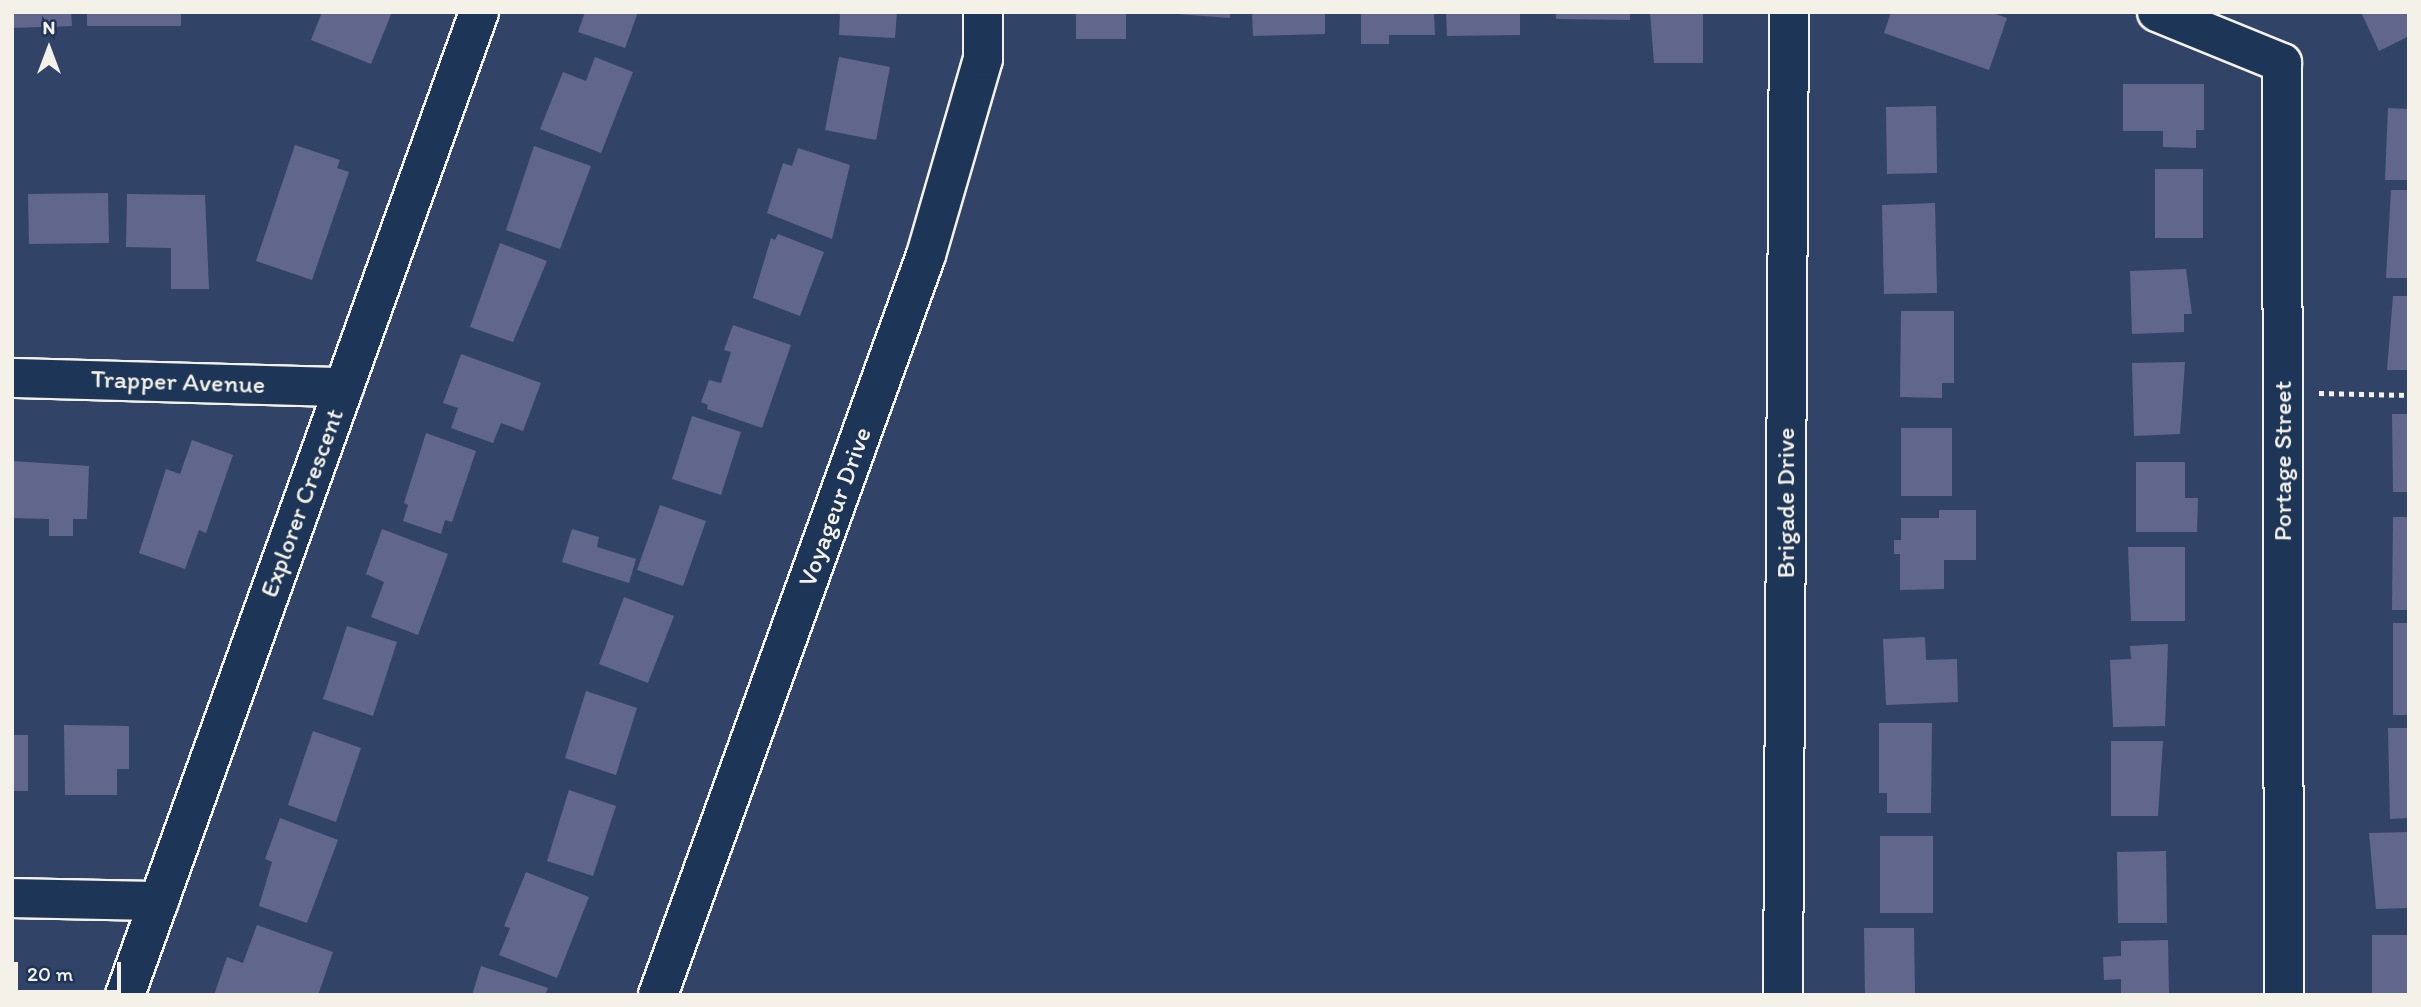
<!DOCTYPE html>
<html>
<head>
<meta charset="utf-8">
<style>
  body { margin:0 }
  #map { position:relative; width:2421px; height:1007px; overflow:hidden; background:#314467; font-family:Itim,sans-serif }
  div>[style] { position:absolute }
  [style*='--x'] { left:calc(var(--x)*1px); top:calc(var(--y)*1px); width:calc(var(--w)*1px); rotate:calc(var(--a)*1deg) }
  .building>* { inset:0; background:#61668c }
  .path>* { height:4.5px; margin-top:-2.25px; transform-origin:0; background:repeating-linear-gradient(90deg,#f4f1e8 0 5px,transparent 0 10px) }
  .roads { filter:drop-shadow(2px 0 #f4f1e8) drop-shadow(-2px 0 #f4f1e8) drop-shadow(0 2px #f4f1e8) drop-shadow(0 -2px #f4f1e8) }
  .minor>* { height:38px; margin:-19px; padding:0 19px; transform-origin:19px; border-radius:19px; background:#1d3557 }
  span { translate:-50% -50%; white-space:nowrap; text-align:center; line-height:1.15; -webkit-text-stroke:6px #1d3557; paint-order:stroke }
  .street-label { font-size:26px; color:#f4f1e8 }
  .frame { position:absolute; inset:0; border:14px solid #f4f1e8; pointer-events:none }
  .north { position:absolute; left:14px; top:14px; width:70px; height:70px; -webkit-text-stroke:5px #1d3557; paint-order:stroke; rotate:0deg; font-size:19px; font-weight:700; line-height:28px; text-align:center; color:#f4f1e8 }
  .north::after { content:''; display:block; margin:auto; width:24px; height:32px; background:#f4f1e8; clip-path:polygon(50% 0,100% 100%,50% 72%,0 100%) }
  .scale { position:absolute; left:14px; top:962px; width:107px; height:32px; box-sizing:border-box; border:4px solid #f4f1e8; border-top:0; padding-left:9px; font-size:21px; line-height:24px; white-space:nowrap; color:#f4f1e8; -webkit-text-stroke:5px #1d3557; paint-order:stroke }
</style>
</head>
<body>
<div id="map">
  <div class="building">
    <i style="clip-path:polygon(12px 12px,71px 12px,72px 26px,12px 28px)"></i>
    <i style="clip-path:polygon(87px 12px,181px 12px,181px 26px,87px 26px)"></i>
    <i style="clip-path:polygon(322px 12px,392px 12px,371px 64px,311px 40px)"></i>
    <i style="clip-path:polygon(585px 12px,638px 12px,625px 48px,578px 32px)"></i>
    <i style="clip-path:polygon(840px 12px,897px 12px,895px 38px,839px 35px)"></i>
    <i style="clip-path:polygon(1076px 12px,1126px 12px,1126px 39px,1076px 39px)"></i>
    <i style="clip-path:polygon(1152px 12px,1230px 12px,1230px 18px)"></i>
    <i style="clip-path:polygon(1252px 12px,1325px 12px,1325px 34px,1253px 36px)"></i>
    <i style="clip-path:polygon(1361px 12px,1434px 12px,1435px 35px,1389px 35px,1389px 44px,1361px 44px)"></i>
    <i style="clip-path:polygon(1446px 12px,1520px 12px,1520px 35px,1447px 36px)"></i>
    <i style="clip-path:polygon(1556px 12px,1630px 12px,1630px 20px,1556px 19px)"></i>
    <i style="clip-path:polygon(1650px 12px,1703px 12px,1703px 63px,1654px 63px)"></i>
    <i style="clip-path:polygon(1891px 12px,1990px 12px,2007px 18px,1989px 70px,1884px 33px)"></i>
    <i style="clip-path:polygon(2361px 12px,2409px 12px,2409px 36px,2379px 51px)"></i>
    <i style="clip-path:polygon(595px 57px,633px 72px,601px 153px,540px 129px,563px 72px,586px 81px)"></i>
    <i style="clip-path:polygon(839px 57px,890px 67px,876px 140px,825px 130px)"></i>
    <i style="clip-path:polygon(2123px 84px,2204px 84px,2204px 130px,2196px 130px,2196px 148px,2163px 147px,2163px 131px,2123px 131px)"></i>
    <i style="clip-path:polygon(1936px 106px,1937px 173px,1887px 174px,1886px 107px)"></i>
    <i style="clip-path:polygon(2388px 108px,2409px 109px,2409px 180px,2385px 180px)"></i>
    <i style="clip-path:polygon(295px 145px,340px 160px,337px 168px,349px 172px,312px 280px,256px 261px)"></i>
    <i style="clip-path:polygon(534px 146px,591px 166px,560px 249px,506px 230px)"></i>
    <i style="clip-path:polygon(798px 148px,850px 165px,832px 239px,767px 213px,783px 163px,792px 166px)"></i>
    <i style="clip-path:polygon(2155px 169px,2203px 169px,2203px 238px,2155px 238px)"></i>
    <i style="clip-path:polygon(2391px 190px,2409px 190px,2409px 278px,2386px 278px)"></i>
    <i style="clip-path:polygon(108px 193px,109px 243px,29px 244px,28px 194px)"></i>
    <i style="clip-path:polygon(127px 194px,205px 195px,209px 289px,171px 289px,171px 248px,126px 247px)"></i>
    <i style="clip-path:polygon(1935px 203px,1937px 293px,1884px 294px,1882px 205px)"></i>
    <i style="clip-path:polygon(778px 234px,824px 252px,800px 316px,753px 298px,771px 238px,775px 240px)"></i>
    <i style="clip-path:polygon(500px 243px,547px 261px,513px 342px,470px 327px)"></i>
    <i style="clip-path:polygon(2186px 269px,2192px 314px,2184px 314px,2184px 332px,2132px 334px,2130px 271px)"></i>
    <i style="clip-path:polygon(2393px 296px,2409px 296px,2409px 370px,2387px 370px)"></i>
    <i style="clip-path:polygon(1901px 311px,1954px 311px,1954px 383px,1942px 383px,1942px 398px,1900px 397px)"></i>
    <i style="clip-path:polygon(733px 325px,791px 345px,762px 428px,707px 409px,708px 405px,701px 402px,709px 380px,721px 383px,731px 352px,724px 350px)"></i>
    <i style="clip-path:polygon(461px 354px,541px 383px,523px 431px,501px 423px,493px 443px,451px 428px,458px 408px,443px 403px)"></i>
    <i style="clip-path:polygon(2185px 362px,2180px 434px,2134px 436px,2132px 363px)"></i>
    <i style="clip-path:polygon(2392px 414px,2409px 414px,2409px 492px,2393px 492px)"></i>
    <i style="clip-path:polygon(692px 416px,741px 432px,721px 495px,672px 479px)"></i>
    <i style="clip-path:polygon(1901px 428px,1952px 428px,1952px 496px,1901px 496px)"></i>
    <i style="clip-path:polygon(426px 433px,476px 451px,452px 522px,445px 520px,441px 534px,403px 521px,408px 505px,404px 503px)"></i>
    <i style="clip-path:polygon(192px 440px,233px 455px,206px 533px,199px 530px,185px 569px,139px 553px,166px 469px,180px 474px)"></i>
    <i style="clip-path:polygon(12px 461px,89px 466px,87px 519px,73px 519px,73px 536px,49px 536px,49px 519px,12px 518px)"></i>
    <i style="clip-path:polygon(2136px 462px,2185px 462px,2185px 498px,2198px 498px,2197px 532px,2136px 532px)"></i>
    <i style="clip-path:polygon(660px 505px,706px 521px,683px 586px,637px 570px)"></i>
    <i style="clip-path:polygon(1939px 510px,1976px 510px,1976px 560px,1944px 560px,1944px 589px,1900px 590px,1900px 554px,1894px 554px,1894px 540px,1901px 540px,1901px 518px,1939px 518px)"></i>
    <i style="clip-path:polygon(2393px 517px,2409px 517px,2409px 610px,2392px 610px)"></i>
    <i style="clip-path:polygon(382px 529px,448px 554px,418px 635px,371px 617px,384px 582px,366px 574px)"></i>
    <i style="clip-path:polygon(572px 529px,599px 537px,597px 547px,636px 559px,629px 583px,562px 562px)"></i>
    <i style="clip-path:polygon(2128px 547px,2185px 547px,2185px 621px,2131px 621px)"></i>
    <i style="clip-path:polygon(624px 597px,674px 616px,648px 683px,599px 664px)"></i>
    <i style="clip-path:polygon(2393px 623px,2409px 623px,2409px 715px,2393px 715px)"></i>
    <i style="clip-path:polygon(347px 626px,397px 642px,373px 716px,323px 699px)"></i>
    <i style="clip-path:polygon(1925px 637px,1926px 660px,1957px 659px,1958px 702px,1886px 705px,1883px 639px)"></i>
    <i style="clip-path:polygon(2168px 644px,2165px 726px,2113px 727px,2110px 660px,2131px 659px,2130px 646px)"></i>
    <i style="clip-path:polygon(586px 691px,637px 708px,616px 775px,565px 758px)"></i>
    <i style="clip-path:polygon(1879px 723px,1932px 723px,1931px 813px,1887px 813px,1887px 793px,1879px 793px)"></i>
    <i style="clip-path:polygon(64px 725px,129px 726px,129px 769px,117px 769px,117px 795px,65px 795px)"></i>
    <i style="clip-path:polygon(2388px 728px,2409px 728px,2409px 818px,2390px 819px)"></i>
    <i style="clip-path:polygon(313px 731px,361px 748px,336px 822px,288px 805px)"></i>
    <i style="clip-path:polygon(12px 735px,28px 735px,28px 791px,12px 791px)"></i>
    <i style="clip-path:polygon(2111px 741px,2163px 741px,2158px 816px,2111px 816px)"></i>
    <i style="clip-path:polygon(569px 790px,616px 806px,593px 876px,547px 861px)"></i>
    <i style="clip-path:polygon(280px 818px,338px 840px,307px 923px,259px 906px,272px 862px,265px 859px)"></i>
    <i style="clip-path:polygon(2409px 832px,2409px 908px,2376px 909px,2369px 833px)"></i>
    <i style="clip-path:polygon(1880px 836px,1933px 836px,1933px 913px,1880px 913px)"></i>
    <i style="clip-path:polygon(2166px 851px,2167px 923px,2118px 923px,2117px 852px)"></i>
    <i style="clip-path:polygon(526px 872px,589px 897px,557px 978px,499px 955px,510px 928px,504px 926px)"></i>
    <i style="clip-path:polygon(257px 925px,333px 952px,318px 995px,214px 995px,227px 957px,243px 963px)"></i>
    <i style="clip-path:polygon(1864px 928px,1914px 928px,1915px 995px,1865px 995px)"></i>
    <i style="clip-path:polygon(2372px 935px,2409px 935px,2409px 995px,2372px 995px)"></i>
    <i style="clip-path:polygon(2168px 940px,2169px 995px,2121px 995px,2121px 979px,2104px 980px,2103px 957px,2121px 956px,2121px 941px)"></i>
    <i style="clip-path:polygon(481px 966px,548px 988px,545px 995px,472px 995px)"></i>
  </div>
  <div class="path">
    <i style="--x:2319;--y:393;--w:90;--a:1.3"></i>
  </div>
  <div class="roads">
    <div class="minor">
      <i style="--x:2157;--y:12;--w:135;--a:22.2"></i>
      <i style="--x:2282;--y:63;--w:932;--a:89.88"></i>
      <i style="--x:12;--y:378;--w:332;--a:1.6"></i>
      <i style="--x:12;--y:898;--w:147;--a:1.2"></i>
      <i style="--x:125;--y:995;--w:1045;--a:-70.19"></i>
      <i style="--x:658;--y:995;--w:787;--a:-70.09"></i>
      <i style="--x:926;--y:255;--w:204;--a:-73.8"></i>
      <i style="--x:983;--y:59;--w:47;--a:-90"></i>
      <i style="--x:1783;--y:995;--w:983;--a:-89.65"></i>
    </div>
  </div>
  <div class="street-label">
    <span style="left:178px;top:382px;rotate:2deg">Trapper Avenue</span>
    <span style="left:2283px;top:461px;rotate:-90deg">Portage Street</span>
    <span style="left:302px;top:503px;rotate:-70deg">Explorer Crescent</span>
    <span style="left:1786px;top:503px;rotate:-90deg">Brigade Drive</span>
    <span style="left:835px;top:507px;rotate:-70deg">Voyageur Drive</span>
  </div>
  <div class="frame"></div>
  <div class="north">N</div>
  <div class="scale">20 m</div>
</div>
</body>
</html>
